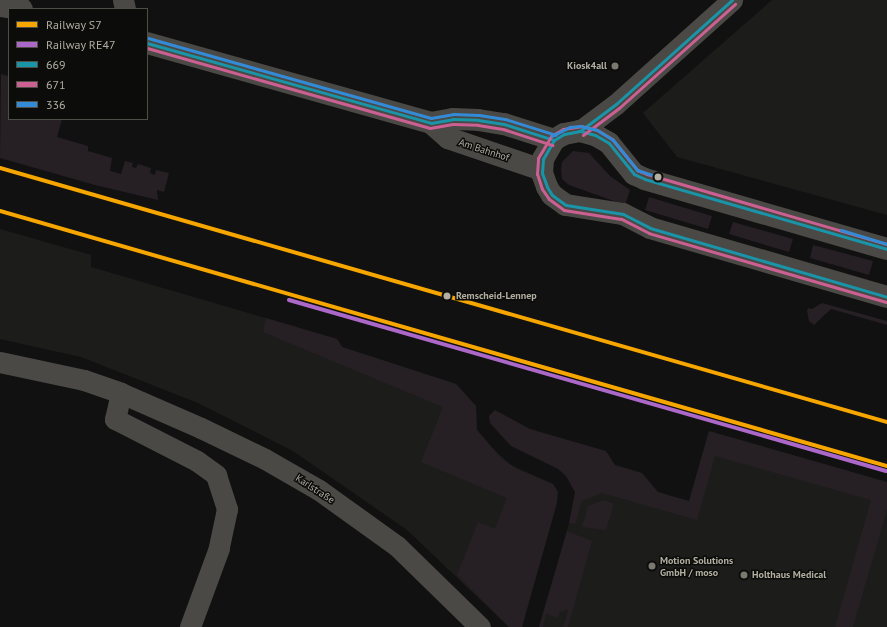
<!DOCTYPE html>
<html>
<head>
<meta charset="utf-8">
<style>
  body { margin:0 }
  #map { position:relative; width:887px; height:627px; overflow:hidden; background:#111; font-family:"PT Sans",sans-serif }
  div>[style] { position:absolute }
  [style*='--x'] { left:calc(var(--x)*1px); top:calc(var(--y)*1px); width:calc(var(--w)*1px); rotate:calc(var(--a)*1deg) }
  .built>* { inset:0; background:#1c1d1b }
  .green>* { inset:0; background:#261f24 }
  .minor>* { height:21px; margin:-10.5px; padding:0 10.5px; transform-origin:10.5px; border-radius:10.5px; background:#4a4945 }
  .tertiary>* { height:22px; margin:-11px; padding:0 11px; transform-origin:11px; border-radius:11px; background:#4a4945 }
  .bus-1>* { height:3px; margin:-1.5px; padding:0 1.5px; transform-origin:1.5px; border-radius:1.5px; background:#1a94a8 }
  .bus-2>* { height:3px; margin:-1.5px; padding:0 1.5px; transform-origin:1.5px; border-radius:1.5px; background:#cc6092 }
  .bus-3>* { height:3px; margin:-1.5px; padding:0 1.5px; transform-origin:1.5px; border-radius:1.5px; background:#338bd7 }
  .rail-1>* { height:4px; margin:-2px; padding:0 2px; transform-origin:2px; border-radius:2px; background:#f7a600 }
  .rail-2>* { height:4px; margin:-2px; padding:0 2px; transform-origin:2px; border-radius:2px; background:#ac68c9 }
  .dots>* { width:11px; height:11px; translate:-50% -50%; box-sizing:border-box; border:2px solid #0c0d0b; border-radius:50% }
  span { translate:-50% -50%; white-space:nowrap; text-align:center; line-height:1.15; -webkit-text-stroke:3px #0c0d0b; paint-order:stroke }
  .poi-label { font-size:10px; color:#b2afa2; font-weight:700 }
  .right { translate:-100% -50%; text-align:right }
  .left { translate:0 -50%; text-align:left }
  .street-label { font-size:10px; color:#b2afa2 }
  .stop-label { font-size:10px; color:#b2afa2; font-weight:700 }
  .legend { position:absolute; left:8px; top:8px; width:140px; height:112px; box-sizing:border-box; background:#0c0d0b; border:1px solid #4e4e47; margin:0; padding:5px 7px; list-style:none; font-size:12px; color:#b2afa2 }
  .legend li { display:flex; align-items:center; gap:8px; height:20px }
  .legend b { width:20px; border:1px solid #4e4e47 }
</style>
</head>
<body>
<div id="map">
  <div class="built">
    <i style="clip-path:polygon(772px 0,887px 0,887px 215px,677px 157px,643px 113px)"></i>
    <i style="clip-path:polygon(0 229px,91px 255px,91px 267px,337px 339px,342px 347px,456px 384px,476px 406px,477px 430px,492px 448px,511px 465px,553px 484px,558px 492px,522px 627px,509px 627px,407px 530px,293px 451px,198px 403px,81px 357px,0 339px)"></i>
    <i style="clip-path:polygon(709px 431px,887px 482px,887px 627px,539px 627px,584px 472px,689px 501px)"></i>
  </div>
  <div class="green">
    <i style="clip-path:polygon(1px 67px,1px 74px,9px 76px,9px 119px,62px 119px,57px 137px,88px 146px,88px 151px,112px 158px,110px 171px,121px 174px,125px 161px,133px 163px,132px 167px,136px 168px,138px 164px,151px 168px,150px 173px,155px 175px,156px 170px,169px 173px,164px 192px,157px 190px,158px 200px,95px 185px,0 158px)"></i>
    <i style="clip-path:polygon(573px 151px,589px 153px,610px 176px,630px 190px,625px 205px,569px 185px,562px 179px,561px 170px,562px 162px)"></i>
    <i style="clip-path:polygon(649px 197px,712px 216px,708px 229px,645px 210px)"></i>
    <i style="clip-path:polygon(733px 222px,793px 239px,789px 252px,729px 234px)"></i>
    <i style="clip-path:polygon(813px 245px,873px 261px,869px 275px,810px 258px)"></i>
    <i style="clip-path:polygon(822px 303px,887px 321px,887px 325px,831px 309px,814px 325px,809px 321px,807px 311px,808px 308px,812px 309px)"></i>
    <i style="clip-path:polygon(266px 318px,337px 339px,342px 347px,456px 384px,476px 406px,477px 430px,502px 459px,519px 470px,553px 484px,558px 492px,557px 503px,522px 627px,509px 627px,457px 575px,478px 522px,495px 529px,507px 498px,421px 462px,443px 407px,263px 332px)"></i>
    <i style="clip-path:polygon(495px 410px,530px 429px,606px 451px,615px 465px,642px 473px,658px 492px,689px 501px,709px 431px,887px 482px,887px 510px,853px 627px,835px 627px,871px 500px,715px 456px,697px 520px,602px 493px,582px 501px,575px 524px,569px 523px,575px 492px,566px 476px,558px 469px,511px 446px,490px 423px,489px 416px)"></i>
    <i style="clip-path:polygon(603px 500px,614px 504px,606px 530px,582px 527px,588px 506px)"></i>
    <i style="clip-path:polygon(567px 531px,592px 541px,568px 627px,563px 627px,568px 611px,565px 609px,563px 612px,560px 611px,558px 618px,546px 614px,543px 627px,539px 627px)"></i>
  </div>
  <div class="minor">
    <i style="--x:123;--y:0;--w:9;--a:77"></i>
    <i style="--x:580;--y:131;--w:45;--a:-36.9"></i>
    <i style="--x:616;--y:104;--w:156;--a:-41.9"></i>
    <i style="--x:0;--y:362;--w:86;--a:12.1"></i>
    <i style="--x:84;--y:380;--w:39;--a:19"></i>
    <i style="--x:121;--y:393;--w:87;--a:23.6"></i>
    <i style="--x:201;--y:428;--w:71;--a:25.8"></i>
    <i style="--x:265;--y:459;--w:62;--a:29.9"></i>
    <i style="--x:319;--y:490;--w:96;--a:35.7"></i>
    <i style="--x:397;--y:546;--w:116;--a:44.3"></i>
    <i style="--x:121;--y:393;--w:27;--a:103"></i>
    <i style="--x:115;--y:419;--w:92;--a:27.1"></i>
    <i style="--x:197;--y:461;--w:24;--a:36"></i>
    <i style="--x:216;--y:475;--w:36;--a:72"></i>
    <i style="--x:227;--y:509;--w:40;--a:102"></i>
    <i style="--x:219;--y:548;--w:84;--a:110.2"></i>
  </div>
  <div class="tertiary">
    <i style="--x:0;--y:6;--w:22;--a:8"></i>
    <i style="--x:147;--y:43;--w:295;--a:15.7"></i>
    <i style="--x:431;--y:123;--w:23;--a:41"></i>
    <i style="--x:448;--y:138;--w:99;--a:18.8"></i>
    <i style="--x:431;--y:123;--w:22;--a:-10"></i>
    <i style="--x:453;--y:119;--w:25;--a:2"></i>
    <i style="--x:478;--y:120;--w:26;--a:9"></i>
    <i style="--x:504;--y:124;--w:52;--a:17.7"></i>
    <i style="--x:887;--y:249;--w:252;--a:-163.9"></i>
    <i style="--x:645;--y:179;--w:12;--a:-156"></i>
    <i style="--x:634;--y:174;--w:40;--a:-129"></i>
    <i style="--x:609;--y:143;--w:16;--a:-150"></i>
    <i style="--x:595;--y:135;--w:16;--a:-165"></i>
    <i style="--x:580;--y:131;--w:16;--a:169"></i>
    <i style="--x:564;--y:134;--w:12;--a:149"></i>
    <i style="--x:554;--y:140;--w:22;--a:120"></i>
    <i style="--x:543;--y:159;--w:14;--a:94"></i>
    <i style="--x:542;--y:173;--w:15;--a:70"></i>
    <i style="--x:547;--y:187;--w:9;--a:58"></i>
    <i style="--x:552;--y:195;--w:17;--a:36"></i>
    <i style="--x:566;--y:205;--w:58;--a:9"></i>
    <i style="--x:623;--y:214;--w:30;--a:27"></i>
    <i style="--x:650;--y:228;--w:247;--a:16.2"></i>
  </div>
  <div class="bus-1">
    <i style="--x:147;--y:43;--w:295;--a:15.7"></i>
    <i style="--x:431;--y:123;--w:22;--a:-10"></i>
    <i style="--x:453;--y:119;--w:25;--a:2"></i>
    <i style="--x:478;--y:120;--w:26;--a:9"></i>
    <i style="--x:504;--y:124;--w:52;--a:17.7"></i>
    <i style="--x:580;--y:131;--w:45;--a:-36.9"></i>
    <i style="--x:616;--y:104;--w:156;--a:-41.9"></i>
    <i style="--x:887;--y:249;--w:252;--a:-163.9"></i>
    <i style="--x:645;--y:179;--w:12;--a:-156"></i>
    <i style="--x:634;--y:174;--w:40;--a:-129"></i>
    <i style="--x:609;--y:143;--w:16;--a:-150"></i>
    <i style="--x:595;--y:135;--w:16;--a:-165"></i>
    <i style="--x:580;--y:131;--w:16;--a:169"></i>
    <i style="--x:564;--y:134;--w:12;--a:149"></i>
    <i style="--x:554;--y:140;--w:22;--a:120"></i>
    <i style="--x:543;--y:159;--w:14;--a:94"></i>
    <i style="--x:542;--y:173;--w:15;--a:70"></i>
    <i style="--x:547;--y:187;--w:9;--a:58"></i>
    <i style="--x:552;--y:195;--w:17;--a:36"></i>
    <i style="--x:566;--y:205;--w:58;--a:9"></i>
    <i style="--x:623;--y:214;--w:30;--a:27"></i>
    <i style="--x:650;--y:228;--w:247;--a:16.2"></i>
  </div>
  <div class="bus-2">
    <i style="--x:147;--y:48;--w:294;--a:15.8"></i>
    <i style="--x:430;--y:128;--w:23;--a:-10"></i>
    <i style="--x:453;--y:124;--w:25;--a:2"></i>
    <i style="--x:478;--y:125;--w:25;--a:9"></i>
    <i style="--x:503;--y:129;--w:52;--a:18.1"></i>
    <i style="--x:583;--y:135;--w:45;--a:-36.9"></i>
    <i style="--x:619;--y:108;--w:156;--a:-41.9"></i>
    <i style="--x:886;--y:302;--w:247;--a:-163.8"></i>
    <i style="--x:649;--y:233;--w:31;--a:-153"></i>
    <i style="--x:621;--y:219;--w:58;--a:-171"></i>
    <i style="--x:564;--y:210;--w:19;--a:-144"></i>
    <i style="--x:549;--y:199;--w:12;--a:-125"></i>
    <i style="--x:542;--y:189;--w:16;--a:-108"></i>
    <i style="--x:537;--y:174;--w:16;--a:-86"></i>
    <i style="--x:538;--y:158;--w:26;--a:-59"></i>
    <i style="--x:551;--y:136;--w:14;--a:-30"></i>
    <i style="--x:563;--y:129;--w:18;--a:-9"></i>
    <i style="--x:581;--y:126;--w:16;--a:14"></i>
    <i style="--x:597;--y:130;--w:17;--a:31"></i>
    <i style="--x:612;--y:139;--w:40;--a:51"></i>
    <i style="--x:637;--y:170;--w:11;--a:22"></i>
    <i style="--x:647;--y:174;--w:250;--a:16.3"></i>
  </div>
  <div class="bus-3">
    <i style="--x:148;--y:38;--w:294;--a:15.8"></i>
    <i style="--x:431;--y:118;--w:22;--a:-10"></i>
    <i style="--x:453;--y:114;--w:26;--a:2"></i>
    <i style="--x:479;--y:115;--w:26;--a:9"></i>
    <i style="--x:505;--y:119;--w:53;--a:17.4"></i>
    <i style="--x:552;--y:136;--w:20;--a:-27"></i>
    <i style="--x:570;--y:127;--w:10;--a:-6"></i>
    <i style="--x:580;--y:126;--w:17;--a:13"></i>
    <i style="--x:597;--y:130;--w:19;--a:32"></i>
    <i style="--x:613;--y:140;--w:38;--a:51"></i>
    <i style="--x:637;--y:170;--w:23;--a:18"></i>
    <i style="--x:841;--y:230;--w:48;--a:16.9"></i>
  </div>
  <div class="rail-1">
    <i style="--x:0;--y:168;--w:923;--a:15.98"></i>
    <i style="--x:0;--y:211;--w:923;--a:16.04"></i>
  </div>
  <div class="rail-2">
    <i style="--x:289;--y:300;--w:621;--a:15.98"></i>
  </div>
  <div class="dots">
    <i style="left:615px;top:66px;background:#7a786f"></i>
    <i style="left:658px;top:177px;background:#b2afa2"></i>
    <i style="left:447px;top:296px;background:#b2afa2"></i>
    <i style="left:652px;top:566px;background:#7a786f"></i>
    <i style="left:744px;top:575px;background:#7a786f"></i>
  </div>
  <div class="poi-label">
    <span class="right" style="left:607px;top:66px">Kiosk4all</span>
    <span class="left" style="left:660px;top:566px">Motion Solutions<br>GmbH / moso</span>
    <span class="left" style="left:752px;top:575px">Holthaus Medical</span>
  </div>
  <div class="street-label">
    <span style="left:484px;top:150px;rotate:18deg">Am Bahnhof</span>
    <span style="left:315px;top:489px;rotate:33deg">Karlstraße</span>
  </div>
  <div class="stop-label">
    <span class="left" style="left:456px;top:296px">Remscheid-Lennep</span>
  </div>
  <ul class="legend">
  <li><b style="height:5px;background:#f7a600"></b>Railway S7</li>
  <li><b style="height:5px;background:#ac68c9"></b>Railway RE47</li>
  <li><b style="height:5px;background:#1a94a8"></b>669</li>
  <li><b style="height:5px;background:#cc6092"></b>671</li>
  <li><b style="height:5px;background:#338bd7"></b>336</li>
  </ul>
</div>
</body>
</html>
